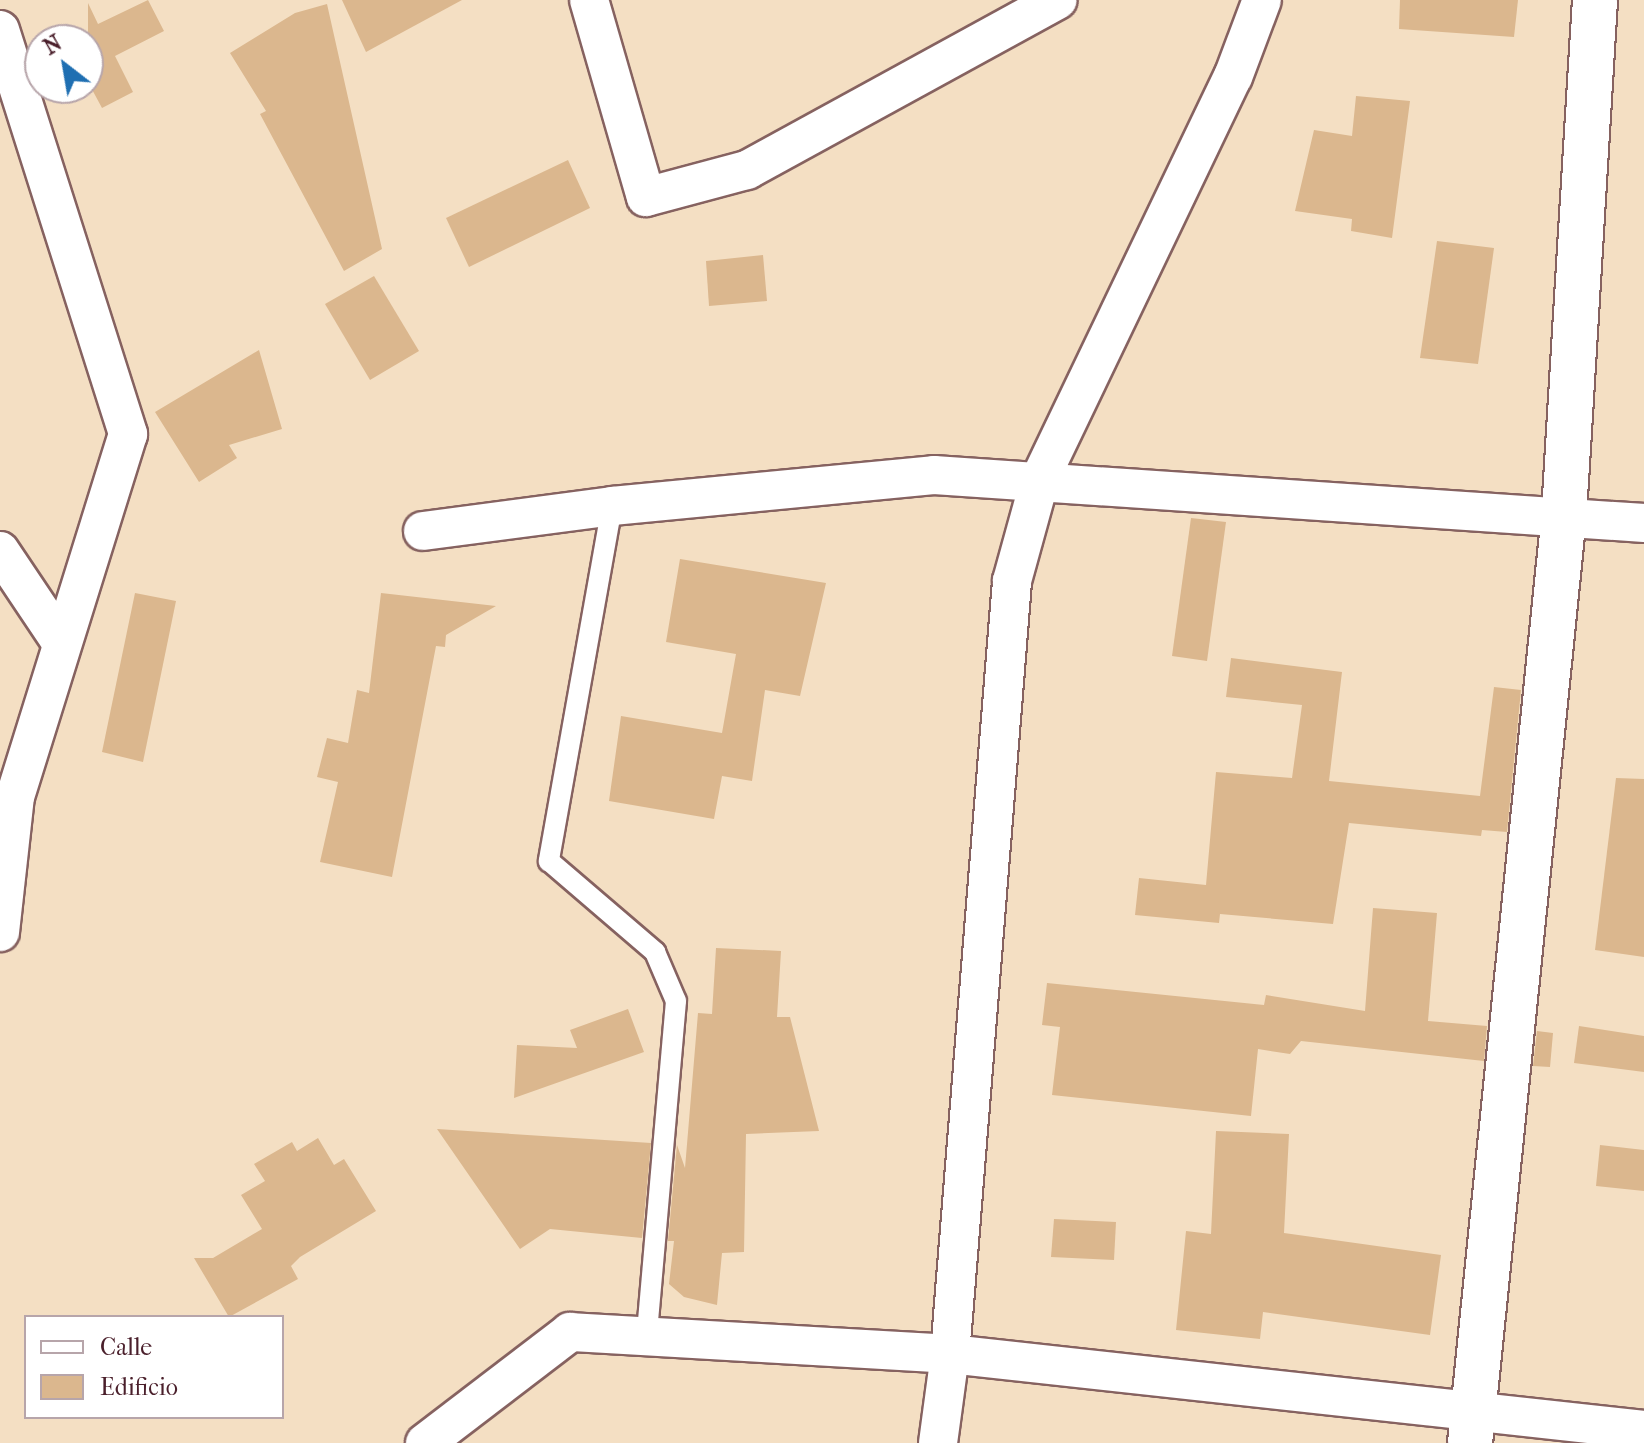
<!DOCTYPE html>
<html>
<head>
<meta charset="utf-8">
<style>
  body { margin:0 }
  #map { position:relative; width:1644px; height:1443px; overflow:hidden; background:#f4dfc3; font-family:"IM FELL French Canon",serif }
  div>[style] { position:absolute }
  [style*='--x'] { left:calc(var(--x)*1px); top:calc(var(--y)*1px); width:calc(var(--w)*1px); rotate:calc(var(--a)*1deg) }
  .building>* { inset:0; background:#dbb78e }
  .roads { filter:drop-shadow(2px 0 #866260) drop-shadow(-2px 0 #866260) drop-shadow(0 2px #866260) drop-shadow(0 -2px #866260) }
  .service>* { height:20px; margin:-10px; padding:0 10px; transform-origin:10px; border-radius:10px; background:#fff }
  .minor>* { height:38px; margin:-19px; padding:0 19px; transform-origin:19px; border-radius:19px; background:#fff }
  .tertiary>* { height:44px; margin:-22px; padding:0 22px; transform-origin:22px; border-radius:22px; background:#fff }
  span { translate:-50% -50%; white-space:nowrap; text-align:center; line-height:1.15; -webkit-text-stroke:6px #fff; paint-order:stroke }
  .legend { position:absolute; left:24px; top:1315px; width:260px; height:104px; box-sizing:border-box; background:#fff; border:2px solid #b7a5aa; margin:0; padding:10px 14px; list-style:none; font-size:24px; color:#4a1f2b }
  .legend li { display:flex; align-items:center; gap:16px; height:40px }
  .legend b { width:40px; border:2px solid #b7a5aa }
  .north { position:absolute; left:24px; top:24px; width:80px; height:80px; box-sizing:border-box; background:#fff; border:2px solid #b7a5aa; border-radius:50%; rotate:329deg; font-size:22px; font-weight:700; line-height:32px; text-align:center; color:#4a1f2b }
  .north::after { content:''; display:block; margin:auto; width:28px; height:36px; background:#1f6fb2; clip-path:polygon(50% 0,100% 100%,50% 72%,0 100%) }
</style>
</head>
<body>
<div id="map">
  <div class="building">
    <i style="clip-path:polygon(148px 0,164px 31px,115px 56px,133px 92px,102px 108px,88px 82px,88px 3px,98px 24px)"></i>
    <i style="clip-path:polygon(342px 0,462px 0,366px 52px)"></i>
    <i style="clip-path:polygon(1400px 0,1518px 0,1514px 37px,1399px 29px)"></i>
    <i style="clip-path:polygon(327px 4px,382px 249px,344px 271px,260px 114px,266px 111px,230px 53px,295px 13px)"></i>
    <i style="clip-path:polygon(1356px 96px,1410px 101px,1392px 238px,1351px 231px,1352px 219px,1295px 211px,1314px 130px,1352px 136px)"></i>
    <i style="clip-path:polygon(568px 160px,590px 208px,469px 267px,446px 218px)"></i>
    <i style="clip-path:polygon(1437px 241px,1494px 248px,1478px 364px,1420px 358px)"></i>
    <i style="clip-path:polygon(763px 255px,767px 301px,709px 306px,706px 261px)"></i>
    <i style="clip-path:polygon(374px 276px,419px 351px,370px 380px,325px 304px)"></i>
    <i style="clip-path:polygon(259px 350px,282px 429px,229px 445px,237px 458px,199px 482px,155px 412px)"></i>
    <i style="clip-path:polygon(1191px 518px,1226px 522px,1207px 661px,1172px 656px)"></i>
    <i style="clip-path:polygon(680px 559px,826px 583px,800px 696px,765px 690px,752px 781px,722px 776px,714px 819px,609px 801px,621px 716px,722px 733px,736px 654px,666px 642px)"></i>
    <i style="clip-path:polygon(135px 593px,176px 601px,143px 762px,102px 752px)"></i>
    <i style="clip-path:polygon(381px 593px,496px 606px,446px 635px,445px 647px,436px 646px,392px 877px,320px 862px,338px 782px,317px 777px,327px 738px,348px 743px,357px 690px,369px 693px)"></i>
    <i style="clip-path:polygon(1231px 658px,1342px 672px,1329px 781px,1480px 796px,1494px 687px,1521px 690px,1507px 832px,1482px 830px,1481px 836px,1349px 823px,1333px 924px,1220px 914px,1219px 923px,1135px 915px,1139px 878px,1206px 885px,1216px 772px,1292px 778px,1302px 705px,1226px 697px)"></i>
    <i style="clip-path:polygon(1616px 778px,1644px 779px,1644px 957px,1595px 950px)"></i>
    <i style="clip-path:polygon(1373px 908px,1437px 913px,1428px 1021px,1487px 1026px,1484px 1061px,1301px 1041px,1290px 1054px,1258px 1049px,1251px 1116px,1052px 1095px,1060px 1027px,1042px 1025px,1047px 983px,1264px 1005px,1266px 995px,1365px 1011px)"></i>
    <i style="clip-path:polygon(716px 948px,781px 951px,777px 1017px,790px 1017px,819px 1131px,746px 1134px,744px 1252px,722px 1253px,717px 1305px,684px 1297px,669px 1284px,674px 1241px,668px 1241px,677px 1145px,685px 1168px,698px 1013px,712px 1014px)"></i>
    <i style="clip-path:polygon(628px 1009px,644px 1052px,514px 1098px,517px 1045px,577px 1048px,570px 1030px)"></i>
    <i style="clip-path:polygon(1579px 1026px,1644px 1036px,1644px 1072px,1574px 1063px)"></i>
    <i style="clip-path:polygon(1537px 1031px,1553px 1033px,1550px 1067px,1533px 1066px)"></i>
    <i style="clip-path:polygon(437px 1129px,651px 1143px,642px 1238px,550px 1229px,520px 1249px)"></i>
    <i style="clip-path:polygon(1216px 1131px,1289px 1134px,1284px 1233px,1441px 1255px,1430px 1335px,1263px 1312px,1260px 1339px,1176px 1330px,1186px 1231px,1211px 1234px)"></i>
    <i style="clip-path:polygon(318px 1138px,334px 1165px,344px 1159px,376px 1211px,300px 1257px,291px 1266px,298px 1279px,229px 1317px,194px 1258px,213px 1258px,262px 1229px,241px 1195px,265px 1181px,254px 1164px,292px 1142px,297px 1151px)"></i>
    <i style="clip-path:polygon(1600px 1145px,1644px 1150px,1644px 1191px,1596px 1186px)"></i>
    <i style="clip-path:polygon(1054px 1219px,1116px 1222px,1114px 1260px,1051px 1257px)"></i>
  </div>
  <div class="roads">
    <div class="service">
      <i style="--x:612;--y:506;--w:361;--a:100.1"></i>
      <i style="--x:549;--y:861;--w:140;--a:40.6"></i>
      <i style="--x:655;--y:952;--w:53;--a:66.8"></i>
      <i style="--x:676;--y:1001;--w:334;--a:95"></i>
    </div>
    <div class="minor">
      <i style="--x:589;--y:0;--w:205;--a:73.9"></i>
      <i style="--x:646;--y:197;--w:105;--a:-15"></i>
      <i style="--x:747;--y:170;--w:354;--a:-28.7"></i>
      <i style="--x:0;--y:30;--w:424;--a:72.4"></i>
      <i style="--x:128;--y:434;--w:379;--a:107.3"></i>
      <i style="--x:15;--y:796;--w:137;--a:96.3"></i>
      <i style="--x:423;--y:531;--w:191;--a:-7.5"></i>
      <i style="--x:612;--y:506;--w:323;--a:-5.5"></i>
      <i style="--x:934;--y:475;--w:712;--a:3.87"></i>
      <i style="--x:0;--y:551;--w:110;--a:56.2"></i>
      <i style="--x:425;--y:1443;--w:183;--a:-37.4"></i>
      <i style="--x:570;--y:1332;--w:381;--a:3.3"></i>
      <i style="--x:950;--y:1354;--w:698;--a:6.25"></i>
      <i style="--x:938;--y:1443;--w:90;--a:-82.3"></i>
      <i style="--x:950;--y:1354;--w:775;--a:-85.41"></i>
      <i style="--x:1012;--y:581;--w:106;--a:-74.6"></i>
      <i style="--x:1040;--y:479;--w:446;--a:-64.4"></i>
      <i style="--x:1233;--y:77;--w:82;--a:-69.4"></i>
    </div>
    <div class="tertiary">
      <i style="--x:1470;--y:1443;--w:934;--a:-84.22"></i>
      <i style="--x:1564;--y:514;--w:515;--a:-86.55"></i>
    </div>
  </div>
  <ul class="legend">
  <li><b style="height:10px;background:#fff"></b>Calle</li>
  <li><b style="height:22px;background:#dbb78e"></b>Edificio</li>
  </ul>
  <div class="north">N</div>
</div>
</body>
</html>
